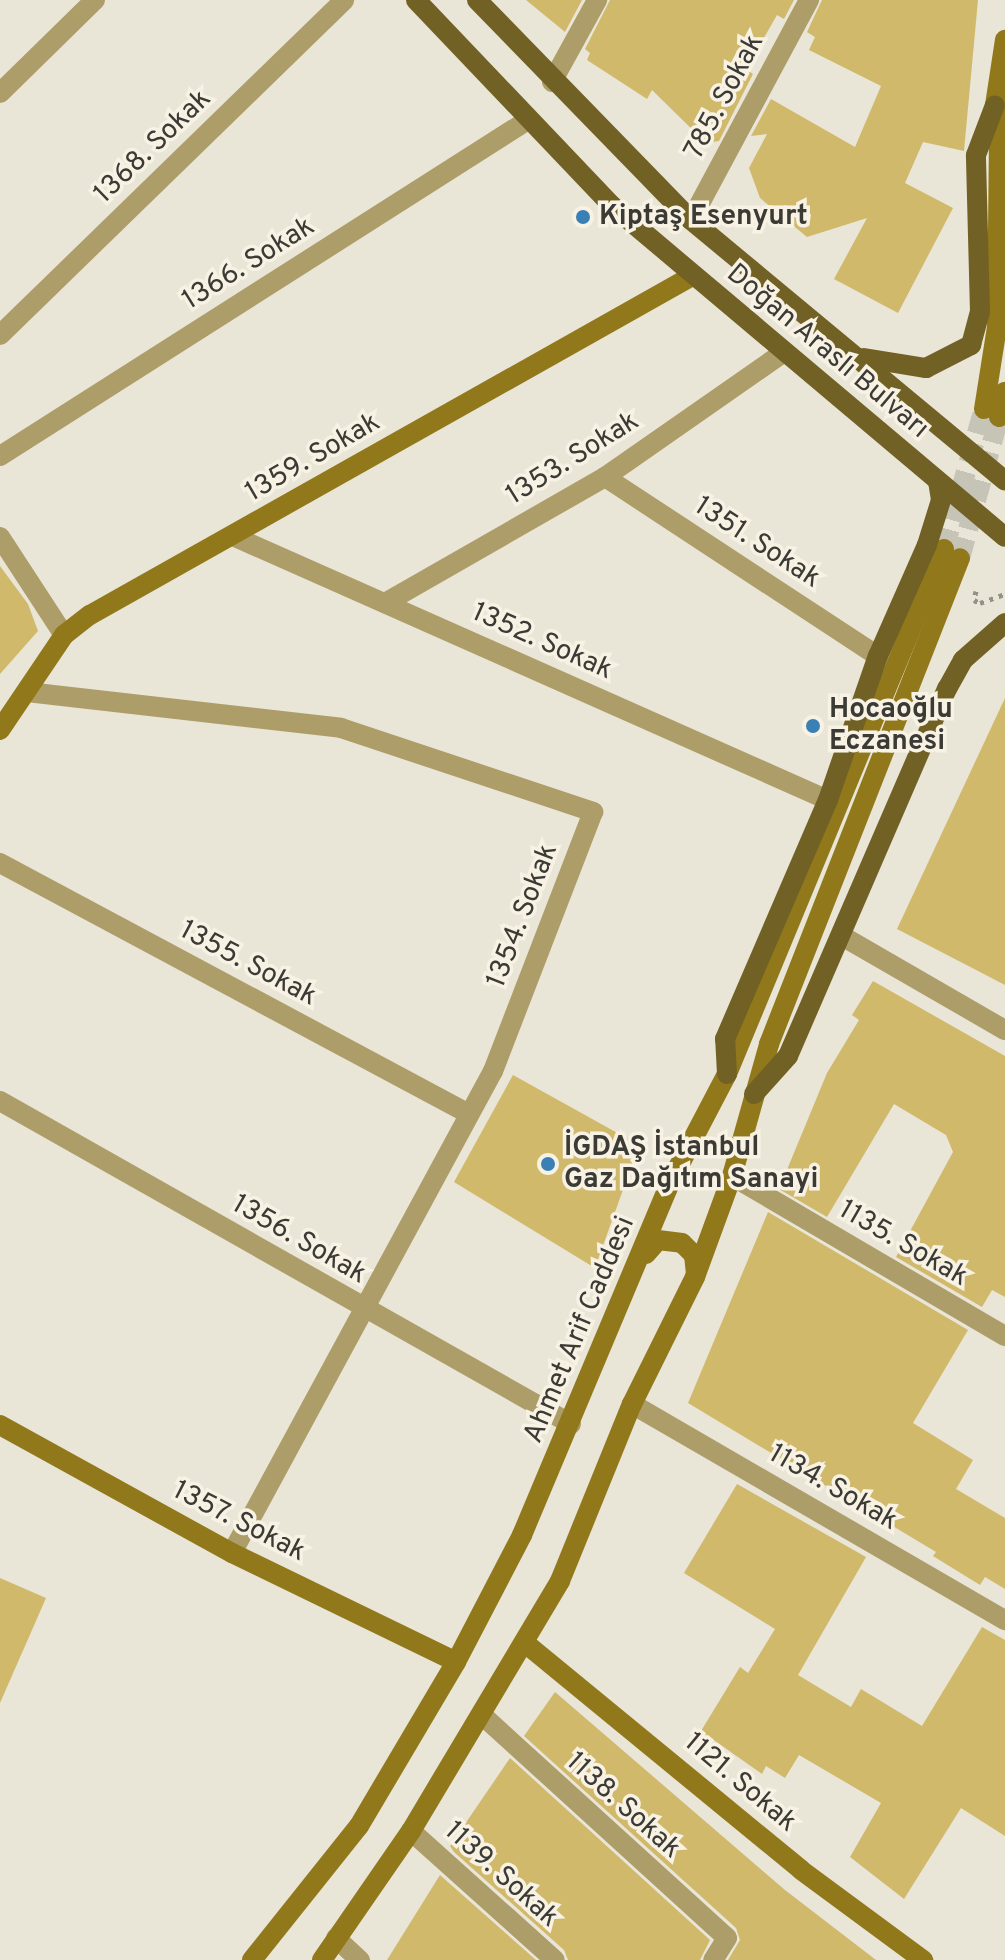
<!DOCTYPE html>
<html>
<head>
<meta charset="utf-8">
<style>
  body { margin:0 }
  #map { position:relative; width:1005px; height:1960px; overflow:hidden; background:#e9e5d7; font-family:Overpass,sans-serif }
  div>[style] { position:absolute }
  [style*='--x'] { left:calc(var(--x)*1px); top:calc(var(--y)*1px); width:calc(var(--w)*1px); rotate:calc(var(--a)*1deg) }
  .building>* { inset:0; background:#d1b96b }
  .secondary-tunnel>* { height:20px; margin-top:-10px; transform-origin:0; background:repeating-linear-gradient(90deg,#c6c3b7 0 20px,transparent 0 30px) }
  .path>* { height:5px; margin-top:-2.5px; transform-origin:0; background:repeating-linear-gradient(90deg,#949187 0 4px,transparent 0 10px) }
  .street>* { height:20px; margin:-10px; padding:0 10px; transform-origin:10px; border-radius:10px; background:#ad9d68 }
  .secondary>* { height:20px; margin:-10px; padding:0 10px; transform-origin:10px; border-radius:10px; background:#91791b }
  .primary>* { height:20px; margin:-10px; padding:0 10px; transform-origin:10px; border-radius:10px; background:#726124 }
  .dots>* { width:22px; height:22px; translate:-50% -50%; box-sizing:border-box; border:4px solid #f7f2e4; border-radius:50% }
  span { translate:-50% -50%; white-space:nowrap; text-align:center; line-height:1.15; -webkit-text-stroke:7px #f7f2e4; paint-order:stroke }
  .street-label { font-size:28px; color:#3c3a35 }
  .poi-label { font-size:28px; color:#3c3a35; font-weight:700 }
  .left { translate:0 -50%; text-align:left }
</style>
</head>
<body>
<div id="map">
  <div class="building">
    <i style="clip-path:polygon(526px 0,582px 0,565px 32px)"></i>
    <i style="clip-path:polygon(610px 0,794px 0,784px 19px,777px 15px,746px 69px,753px 74px,719px 141px,706px 143px,652px 90px,647px 99px,587px 60px,590px 53px,585px 49px)"></i>
    <i style="clip-path:polygon(822px 0,978px 0,964px 151px,923px 142px,905px 183px,953px 208px,898px 313px,834px 279px,867px 218px,807px 237px,760px 198px,749px 168px,767px 134px,751px 136px,771px 99px,855px 147px,881px 86px,809px 50px,815px 37px,807px 32px)"></i>
    <i style="clip-path:polygon(0 566px,28px 604px,38px 631px,0 674px)"></i>
    <i style="clip-path:polygon(1005px 698px,1005px 985px,897px 929px)"></i>
    <i style="clip-path:polygon(873px 981px,1005px 1056px,1005px 1297px,992px 1290px,982px 1307px,896px 1257px,953px 1152px,946px 1135px,894px 1104px,827px 1217px,779px 1189px,827px 1073px,859px 1020px,852px 1015px)"></i>
    <i style="clip-path:polygon(513px 1075px,639px 1145px,595px 1268px,454px 1182px)"></i>
    <i style="clip-path:polygon(768px 1212px,968px 1330px,913px 1423px,973px 1460px,956px 1489px,1005px 1518px,1005px 1589px,985px 1577px,980px 1585px,933px 1556px,936px 1552px,688px 1403px)"></i>
    <i style="clip-path:polygon(737px 1484px,866px 1557px,798px 1675px,851px 1707px,861px 1689px,922px 1726px,982px 1627px,1005px 1640px,1005px 1836px,961px 1808px,904px 1899px,850px 1857px,881px 1803px,799px 1755px,785px 1778px,766px 1766px,762px 1774px,701px 1731px,740px 1667px,748px 1673px,775px 1629px,684px 1573px)"></i>
    <i style="clip-path:polygon(0 1578px,46px 1598px,0 1703px)"></i>
    <i style="clip-path:polygon(555px 1692px,785px 1890px,876px 1960px,728px 1960px,740px 1940px,736px 1928px,524px 1736px)"></i>
    <i style="clip-path:polygon(510px 1758px,710px 1940px,700px 1960px,568px 1960px,564px 1950px,454px 1852px,450px 1846px)"></i>
    <i style="clip-path:polygon(440px 1875px,536px 1960px,387px 1960px)"></i>
  </div>
  <div class="secondary-tunnel">
    <i style="--x:944;--y:549;--w:146;--a:-74.1"></i>
    <i style="--x:960;--y:558;--w:146;--a:-74.5"></i>
  </div>
  <div class="path">
    <i style="--x:976;--y:591;--w:9;--a:103"></i>
    <i style="--x:974;--y:600;--w:7;--a:27"></i>
    <i style="--x:980;--y:603;--w:27;--a:-20"></i>
  </div>
  <div class="street">
    <i style="--x:552;--y:82;--w:94;--a:-61.2"></i>
    <i style="--x:0;--y:93;--w:133;--a:-44.4"></i>
    <i style="--x:691;--y:220;--w:250;--a:-61.8"></i>
    <i style="--x:0;--y:335;--w:480;--a:-44.2"></i>
    <i style="--x:0;--y:456;--w:626;--a:-32.47"></i>
    <i style="--x:605;--y:477;--w:326;--a:33.3"></i>
    <i style="--x:233;--y:536;--w:651;--a:23.93"></i>
    <i style="--x:0;--y:537;--w:117;--a:56.9"></i>
    <i style="--x:385;--y:603;--w:254;--a:-29.8"></i>
    <i style="--x:605;--y:477;--w:218;--a:-34.9"></i>
    <i style="--x:27;--y:692;--w:316;--a:6.5"></i>
    <i style="--x:341;--y:728;--w:266;--a:18.4"></i>
    <i style="--x:593;--y:812;--w:278;--a:111.1"></i>
    <i style="--x:493;--y:1071;--w:548;--a:118.44"></i>
    <i style="--x:0;--y:863;--w:532;--a:28.15"></i>
    <i style="--x:842;--y:936;--w:188;--a:30"></i>
    <i style="--x:0;--y:1101;--w:656;--a:29.5"></i>
    <i style="--x:732;--y:1176;--w:316;--a:30.4"></i>
    <i style="--x:632;--y:1404;--w:431;--a:30.1"></i>
    <i style="--x:482;--y:1715;--w:331;--a:42.3"></i>
    <i style="--x:727;--y:1938;--w:26;--a:122"></i>
    <i style="--x:411;--y:1831;--w:193;--a:41.9"></i>
    <i style="--x:336;--y:1938;--w:33;--a:43"></i>
  </div>
  <div class="secondary">
    <i style="--x:984;--y:409;--w:83;--a:-81"></i>
    <i style="--x:997;--y:327;--w:193;--a:-89.4"></i>
    <i style="--x:999;--y:134;--w:29;--a:-98"></i>
    <i style="--x:995;--y:105;--w:66;--a:-81.3"></i>
    <i style="--x:999;--y:417;--w:26;--a:-77"></i>
    <i style="--x:0;--y:730;--w:115;--a:-56"></i>
    <i style="--x:64;--y:635;--w:33;--a:-38"></i>
    <i style="--x:90;--y:615;--w:691;--a:-29.38"></i>
    <i style="--x:646;--y:1254;--w:18;--a:-49"></i>
    <i style="--x:658;--y:1240;--w:24;--a:7"></i>
    <i style="--x:682;--y:1243;--w:17;--a:45"></i>
    <i style="--x:694;--y:1255;--w:18;--a:84"></i>
    <i style="--x:0;--y:1425;--w:265;--a:28.9"></i>
    <i style="--x:232;--y:1553;--w:249;--a:25.9"></i>
    <i style="--x:525;--y:1643;--w:357;--a:39.4"></i>
    <i style="--x:801;--y:1870;--w:152;--a:36.4"></i>
    <i style="--x:252;--y:1960;--w:171;--a:-51.4"></i>
    <i style="--x:359;--y:1826;--w:191;--a:-59.4"></i>
    <i style="--x:456;--y:1662;--w:143;--a:-62.5"></i>
    <i style="--x:522;--y:1535;--w:386;--a:-67.2"></i>
    <i style="--x:672;--y:1179;--w:119;--a:-62.4"></i>
    <i style="--x:727;--y:1074;--w:568;--a:-67.54"></i>
    <i style="--x:322;--y:1960;--w:157;--a:-55.4"></i>
    <i style="--x:411;--y:1831;--w:291;--a:-59.2"></i>
    <i style="--x:560;--y:1581;--w:191;--a:-67.9"></i>
    <i style="--x:632;--y:1404;--w:142;--a:-63.6"></i>
    <i style="--x:695;--y:1277;--w:108;--a:-69.9"></i>
    <i style="--x:732;--y:1176;--w:137;--a:-74.3"></i>
    <i style="--x:769;--y:1044;--w:522;--a:-68.54"></i>
  </div>
  <div class="primary">
    <i style="--x:416;--y:0;--w:283;--a:46.4"></i>
    <i style="--x:611;--y:205;--w:515;--a:40.12"></i>
    <i style="--x:477;--y:0;--w:307;--a:45.8"></i>
    <i style="--x:691;--y:220;--w:408;--a:39.7"></i>
    <i style="--x:864;--y:358;--w:63;--a:9.2"></i>
    <i style="--x:926;--y:368;--w:51;--a:-27.1"></i>
    <i style="--x:971;--y:345;--w:34;--a:-75"></i>
    <i style="--x:980;--y:312;--w:157;--a:-91.5"></i>
    <i style="--x:976;--y:155;--w:53;--a:-69.2"></i>
    <i style="--x:727;--y:1074;--w:35;--a:-93"></i>
    <i style="--x:725;--y:1039;--w:260;--a:-66.7"></i>
    <i style="--x:828;--y:800;--w:152;--a:-70.9"></i>
    <i style="--x:878;--y:656;--w:121;--a:-66.2"></i>
    <i style="--x:927;--y:545;--w:47;--a:-72.7"></i>
    <i style="--x:941;--y:500;--w:19;--a:-99"></i>
    <i style="--x:754;--y:1094;--w:51;--a:-48.2"></i>
    <i style="--x:788;--y:1056;--w:400;--a:-66.6"></i>
    <i style="--x:947;--y:689;--w:33;--a:-61"></i>
    <i style="--x:963;--y:660;--w:56;--a:-41.4"></i>
  </div>
  <div class="dots">
    <i style="left:583px;top:217px;background:#3981b5"></i>
    <i style="left:813px;top:726px;background:#3981b5"></i>
    <i style="left:548px;top:1164px;background:#3981b5"></i>
  </div>
  <div class="street-label">
    <span style="left:725px;top:97px;rotate:-62deg">785. Sokak</span>
    <span style="left:153px;top:147px;rotate:-44deg">1368. Sokak</span>
    <span style="left:249px;top:264px;rotate:-32deg">1366. Sokak</span>
    <span style="left:827px;top:352px;rotate:40deg">Doğan Araslı Bulvarı</span>
    <span style="left:313px;top:458px;rotate:-30deg">1359. Sokak</span>
    <span style="left:573px;top:459px;rotate:-32deg">1353. Sokak</span>
    <span style="left:757px;top:543px;rotate:33deg">1351. Sokak</span>
    <span style="left:542px;top:642px;rotate:24deg">1352. Sokak</span>
    <span style="left:523px;top:916px;rotate:-69deg">1354. Sokak</span>
    <span style="left:248px;top:964px;rotate:28deg">1355. Sokak</span>
    <span style="left:299px;top:1240px;rotate:30deg">1356. Sokak</span>
    <span style="left:903px;top:1244px;rotate:30deg">1135. Sokak</span>
    <span style="left:580px;top:1330px;rotate:-67deg">Ahmet Arif Caddesi</span>
    <span style="left:833px;top:1488px;rotate:30deg">1134. Sokak</span>
    <span style="left:239px;top:1522px;rotate:27deg">1357. Sokak</span>
    <span style="left:740px;top:1783px;rotate:40deg">1121. Sokak</span>
    <span style="left:623px;top:1806px;rotate:42deg">1138. Sokak</span>
    <span style="left:501px;top:1875px;rotate:42deg">1139. Sokak</span>
  </div>
  <div class="poi-label">
    <span class="left" style="left:599px;top:217px">Kiptaş Esenyurt</span>
    <span class="left" style="left:829px;top:726px">Hocaoğlu<br>Eczanesi</span>
    <span class="left" style="left:564px;top:1164px">İGDAŞ İstanbul<br>Gaz Dağıtım Sanayi</span>
  </div>
</div>
</body>
</html>
